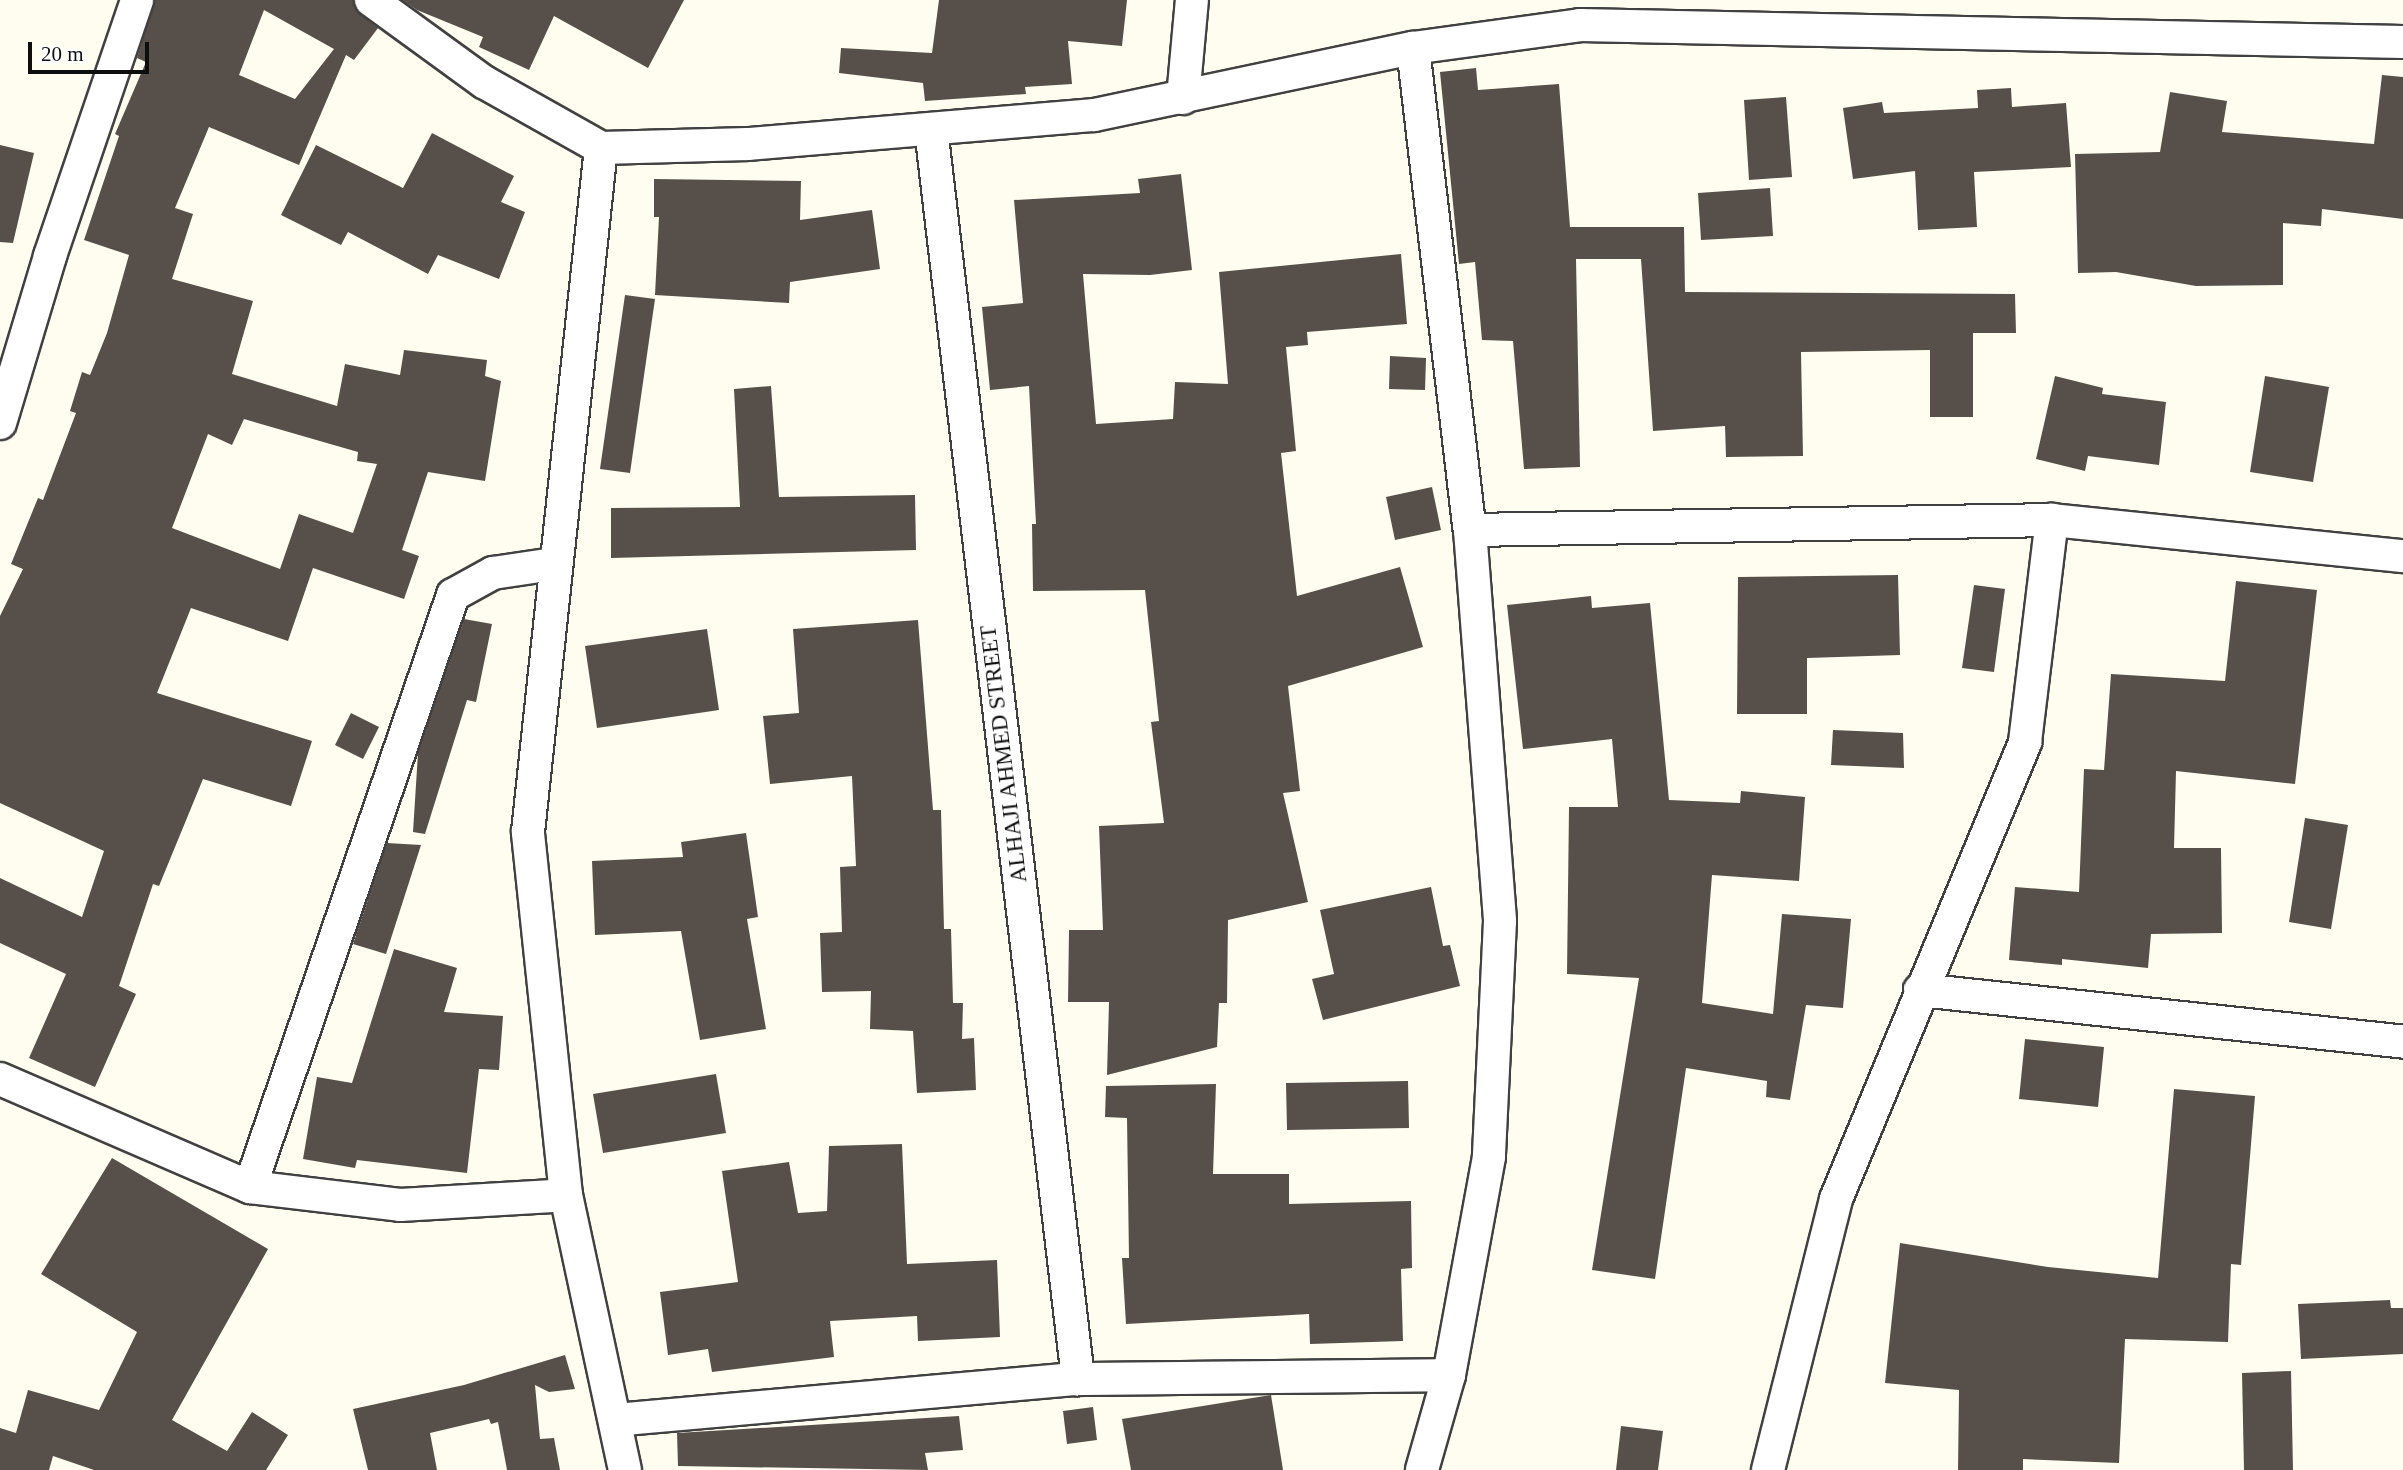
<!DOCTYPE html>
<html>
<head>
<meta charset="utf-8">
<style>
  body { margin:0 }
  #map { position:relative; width:2403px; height:1470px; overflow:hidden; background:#fffdef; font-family:"Times New Roman",serif }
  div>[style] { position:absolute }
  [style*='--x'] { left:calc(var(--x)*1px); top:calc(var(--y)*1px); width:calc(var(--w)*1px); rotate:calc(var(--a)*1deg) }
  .building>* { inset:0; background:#57504a }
  .roads { filter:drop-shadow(2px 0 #414141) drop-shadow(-2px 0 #414141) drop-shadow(0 2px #414141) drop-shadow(0 -2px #414141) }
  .minor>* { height:32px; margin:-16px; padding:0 16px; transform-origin:16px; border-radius:16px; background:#fff }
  span { translate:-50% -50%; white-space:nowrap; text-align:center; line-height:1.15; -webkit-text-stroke:7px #fff; paint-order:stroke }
  .street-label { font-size:23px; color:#0e0e0e }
  .scale { position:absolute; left:28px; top:42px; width:121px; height:32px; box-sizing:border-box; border:4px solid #0e0e0e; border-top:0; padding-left:9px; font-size:21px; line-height:24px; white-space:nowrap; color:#0e0e0e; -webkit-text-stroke:5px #fff; paint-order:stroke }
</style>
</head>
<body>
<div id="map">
  <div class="building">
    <i style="clip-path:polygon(evenodd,155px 0,353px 0,360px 14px,378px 28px,354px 60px,346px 55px,299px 165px,209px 127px,175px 208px,193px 214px,172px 279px,253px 301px,232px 374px,337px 406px,345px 364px,400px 375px,404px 350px,487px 360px,485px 376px,501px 381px,485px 481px,428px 472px,402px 550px,419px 556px,404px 599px,313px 568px,288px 641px,191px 608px,157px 693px,312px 741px,291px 806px,203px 779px,159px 886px,153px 884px,119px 986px,136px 994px,95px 1087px,29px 1058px,66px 974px,0 943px,0 878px,82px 917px,104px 851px,0 803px,0 616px,23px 569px,11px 564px,38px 498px,43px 500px,76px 413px,70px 411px,82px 372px,90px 375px,107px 333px,129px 255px,84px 240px,119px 136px,115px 134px,146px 62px,137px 58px,155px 0,264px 10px,334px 49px,295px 99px,239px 75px,264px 10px,155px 0,244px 419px,358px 452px,357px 461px,377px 464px,353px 533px,299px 514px,280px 569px,172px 528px,208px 434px,232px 445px,244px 419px)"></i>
    <i style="clip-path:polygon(402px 0,684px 0,648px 68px,554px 16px,529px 70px,479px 47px,483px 37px,417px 10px)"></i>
    <i style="clip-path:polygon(939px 0,1127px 0,1122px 46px,1068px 41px,1072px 84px,1025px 87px,1026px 94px,925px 101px,923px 83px,839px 73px,841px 48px,932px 53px)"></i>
    <i style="clip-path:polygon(1476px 68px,1478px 90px,1559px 84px,1570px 227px,1684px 227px,1685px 292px,2015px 294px,2016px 333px,1973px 333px,1973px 417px,1930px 417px,1930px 350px,1801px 352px,1803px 456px,1726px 457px,1725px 426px,1653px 431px,1641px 259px,1576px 259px,1580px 467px,1524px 469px,1513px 341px,1482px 340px,1475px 262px,1459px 264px,1440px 72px)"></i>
    <i style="clip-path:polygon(2382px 75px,2403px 77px,2403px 219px,2322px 209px,2321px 226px,2283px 223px,2283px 285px,2196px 286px,2116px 272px,2078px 273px,2075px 154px,2160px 152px,2170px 92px,2227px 101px,2222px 132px,2374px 144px)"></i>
    <i style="clip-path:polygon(2011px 88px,2012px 107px,2066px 103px,2071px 167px,1974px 172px,1977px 227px,1918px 230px,1915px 171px,1853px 179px,1843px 108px,1882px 102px,1884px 113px,1978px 108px,1977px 90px)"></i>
    <i style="clip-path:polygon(1786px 97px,1792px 177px,1749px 180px,1744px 100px)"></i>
    <i style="clip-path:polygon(432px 133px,514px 176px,501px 202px,525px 212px,499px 279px,438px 255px,428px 274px,348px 232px,341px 245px,281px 215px,316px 145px,403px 188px)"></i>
    <i style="clip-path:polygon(0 145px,34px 153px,13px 243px,0 242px)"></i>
    <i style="clip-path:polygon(1181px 174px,1192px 270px,1150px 275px,1083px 274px,1096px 424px,1173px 419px,1175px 382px,1228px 384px,1219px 272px,1401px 254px,1407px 324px,1307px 332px,1308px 345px,1286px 347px,1296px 451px,1281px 453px,1297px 596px,1400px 567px,1423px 647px,1288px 686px,1300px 791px,1283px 793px,1308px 902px,1228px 920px,1227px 1003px,1219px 1003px,1217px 1047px,1107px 1075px,1109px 1002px,1068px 1002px,1069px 930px,1103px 930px,1099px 826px,1164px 823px,1151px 722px,1159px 721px,1145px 590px,1033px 591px,1032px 524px,1036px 524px,1029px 386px,990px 390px,982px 307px,1023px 303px,1014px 200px,1140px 193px,1138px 179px)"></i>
    <i style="clip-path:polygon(654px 179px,801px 181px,800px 220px,872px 210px,880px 269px,790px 282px,789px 303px,655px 295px,659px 217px,654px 217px)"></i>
    <i style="clip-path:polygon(1770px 188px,1773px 236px,1701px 240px,1698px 193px)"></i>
    <i style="clip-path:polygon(625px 295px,655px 299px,630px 473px,600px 469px)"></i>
    <i style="clip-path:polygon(1390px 356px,1426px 358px,1425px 390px,1389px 389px)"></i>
    <i style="clip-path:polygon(2055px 376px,2103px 388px,2102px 394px,2166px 402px,2159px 465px,2088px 456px,2085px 471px,2036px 459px)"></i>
    <i style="clip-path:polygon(2265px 376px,2329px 387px,2313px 482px,2250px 472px)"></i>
    <i style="clip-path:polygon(771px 386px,779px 497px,915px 495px,916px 550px,611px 558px,611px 508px,740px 507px,734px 389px)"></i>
    <i style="clip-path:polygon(1432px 487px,1441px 530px,1395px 540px,1386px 497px)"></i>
    <i style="clip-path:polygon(1898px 575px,1900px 655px,1807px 658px,1807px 714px,1737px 714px,1738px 577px)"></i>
    <i style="clip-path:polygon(2236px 581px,2317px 590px,2295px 784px,2176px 771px,2174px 848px,2221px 848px,2222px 933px,2151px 934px,2148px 968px,2062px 959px,2062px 965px,2009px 960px,2015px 887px,2079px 892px,2084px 769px,2104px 770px,2111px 674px,2225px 681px)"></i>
    <i style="clip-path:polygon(1974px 585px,2005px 589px,1994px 672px,1962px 668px)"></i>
    <i style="clip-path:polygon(1591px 596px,1592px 608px,1650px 603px,1669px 800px,1740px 803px,1741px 791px,1805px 797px,1799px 881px,1712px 875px,1702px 1003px,1773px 1014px,1782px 914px,1851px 919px,1843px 1008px,1806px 1005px,1790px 1100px,1766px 1097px,1767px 1081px,1686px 1068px,1655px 1279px,1592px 1270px,1639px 978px,1567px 974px,1569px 807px,1618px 807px,1612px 739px,1523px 749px,1507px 605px)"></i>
    <i style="clip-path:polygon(464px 619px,492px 624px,476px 702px,467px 700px,425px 834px,413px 832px,418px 753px)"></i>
    <i style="clip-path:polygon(918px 620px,933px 810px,941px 810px,944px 929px,951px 929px,953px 1003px,963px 1003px,962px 1039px,974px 1038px,976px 1090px,917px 1093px,913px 1031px,870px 1029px,871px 991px,822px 992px,820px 933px,842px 932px,840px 867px,856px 866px,852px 776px,770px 784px,763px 716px,799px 713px,793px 629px)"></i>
    <i style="clip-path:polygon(707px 629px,719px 710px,597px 728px,585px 646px)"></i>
    <i style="clip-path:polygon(351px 713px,379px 727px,363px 759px,335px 745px)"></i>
    <i style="clip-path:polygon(1833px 730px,1903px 733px,1904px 768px,1831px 765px)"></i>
    <i style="clip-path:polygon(2305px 818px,2348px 825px,2331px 929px,2289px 922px)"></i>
    <i style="clip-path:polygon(746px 833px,758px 917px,747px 919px,766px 1029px,700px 1040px,681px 931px,595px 935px,592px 861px,683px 857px,681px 842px)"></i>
    <i style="clip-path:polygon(387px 843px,421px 845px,386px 954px,353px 944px)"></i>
    <i style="clip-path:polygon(1431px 887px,1443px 946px,1450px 945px,1460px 986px,1323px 1020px,1312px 979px,1334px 974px,1320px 910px)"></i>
    <i style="clip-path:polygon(394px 949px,457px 968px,444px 1012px,503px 1016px,499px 1070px,479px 1069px,467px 1173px,357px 1160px,355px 1168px,303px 1159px,317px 1077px,352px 1083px)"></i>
    <i style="clip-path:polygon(2025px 1039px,2104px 1047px,2098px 1107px,2019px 1099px)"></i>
    <i style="clip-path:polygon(716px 1074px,726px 1133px,603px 1153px,593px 1094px)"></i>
    <i style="clip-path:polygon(1408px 1081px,1409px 1128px,1287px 1130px,1286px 1083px)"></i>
    <i style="clip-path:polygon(1216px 1084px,1213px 1174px,1289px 1174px,1289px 1204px,1411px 1201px,1412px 1268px,1401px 1269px,1403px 1341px,1310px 1344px,1309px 1314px,1126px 1324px,1122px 1258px,1129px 1258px,1127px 1118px,1105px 1117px,1106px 1086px)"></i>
    <i style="clip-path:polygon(2174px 1089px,2255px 1096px,2241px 1265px,2231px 1264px,2228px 1342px,2125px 1339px,2119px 1463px,2023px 1459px,2023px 1470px,1958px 1470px,1959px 1390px,1885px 1383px,1900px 1243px,2048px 1267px,2158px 1278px)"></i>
    <i style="clip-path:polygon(902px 1144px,907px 1264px,997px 1260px,1000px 1337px,918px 1341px,917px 1316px,830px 1321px,834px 1357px,712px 1372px,708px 1349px,668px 1355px,660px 1292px,738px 1282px,722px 1171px,789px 1162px,798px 1213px,827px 1211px,829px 1146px)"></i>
    <i style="clip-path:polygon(112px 1158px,268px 1249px,172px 1420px,227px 1451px,252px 1412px,288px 1435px,266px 1470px,94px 1470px,53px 1456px,49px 1470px,0 1470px,0 1428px,16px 1433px,28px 1390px,99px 1410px,137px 1332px,41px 1274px)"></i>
    <i style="clip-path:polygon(2390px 1300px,2391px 1308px,2403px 1308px,2403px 1354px,2301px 1359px,2298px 1304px)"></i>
    <i style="clip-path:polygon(565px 1355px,575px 1389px,549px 1392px,535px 1385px,540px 1439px,554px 1438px,560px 1470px,507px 1470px,498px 1422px,491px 1424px,489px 1419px,430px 1433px,437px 1470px,368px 1470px,353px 1409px,464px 1385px)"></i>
    <i style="clip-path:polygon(2291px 1371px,2293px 1470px,2244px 1470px,2242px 1373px)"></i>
    <i style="clip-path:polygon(1271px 1395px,1283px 1470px,1131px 1470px,1122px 1419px)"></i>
    <i style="clip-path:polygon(1093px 1407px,1097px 1440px,1067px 1444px,1063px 1411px)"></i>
    <i style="clip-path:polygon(959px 1416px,963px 1450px,925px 1453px,928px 1470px,678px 1466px,677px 1433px)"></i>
    <i style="clip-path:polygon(1621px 1426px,1663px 1431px,1658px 1470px,1616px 1470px)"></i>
  </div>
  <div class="roads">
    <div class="minor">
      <i style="--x:371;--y:0;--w:140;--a:36"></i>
      <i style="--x:484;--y:82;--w:134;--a:29.4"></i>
      <i style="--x:601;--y:148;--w:147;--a:-1.6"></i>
      <i style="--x:748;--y:144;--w:347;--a:-4.8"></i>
      <i style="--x:1094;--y:115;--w:326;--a:-11.9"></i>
      <i style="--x:1413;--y:48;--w:169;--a:-7.8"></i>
      <i style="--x:1580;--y:25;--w:823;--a:1.18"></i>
      <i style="--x:1413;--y:48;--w:485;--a:83.3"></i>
      <i style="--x:1470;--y:530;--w:392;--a:85.6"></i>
      <i style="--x:1500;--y:921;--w:236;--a:92.7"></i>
      <i style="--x:1489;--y:1157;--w:222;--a:100.4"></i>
      <i style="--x:1449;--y:1375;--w:99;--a:105.9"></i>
      <i style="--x:1183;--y:98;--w:98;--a:-84.8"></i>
      <i style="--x:931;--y:129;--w:1259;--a:83.29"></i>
      <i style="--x:0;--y:423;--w:174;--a:-73.3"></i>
      <i style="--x:50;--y:256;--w:270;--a:-71.2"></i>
      <i style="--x:1470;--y:530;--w:582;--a:-0.98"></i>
      <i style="--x:2052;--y:520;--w:353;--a:5.9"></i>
      <i style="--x:1920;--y:990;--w:486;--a:6.1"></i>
      <i style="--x:0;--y:1079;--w:272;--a:23.4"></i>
      <i style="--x:250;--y:1187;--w:151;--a:6.8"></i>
      <i style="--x:400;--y:1205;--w:166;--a:-3.4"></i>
      <i style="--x:566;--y:1195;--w:365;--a:-96"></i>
      <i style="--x:528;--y:832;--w:688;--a:-83.91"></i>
      <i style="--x:250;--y:1187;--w:626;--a:-71.07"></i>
      <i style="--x:453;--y:595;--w:46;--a:-28.8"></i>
      <i style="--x:493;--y:573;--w:61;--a:-8.5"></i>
      <i style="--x:566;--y:1195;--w:281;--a:77.9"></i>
      <i style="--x:615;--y:1420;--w:465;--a:-5.1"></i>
      <i style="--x:1078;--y:1379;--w:371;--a:-0.6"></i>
      <i style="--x:1768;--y:1470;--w:279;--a:-75.9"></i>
      <i style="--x:1836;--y:1199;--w:495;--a:-67.5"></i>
      <i style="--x:2025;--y:742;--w:224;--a:-83.1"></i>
    </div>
  </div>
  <div class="street-label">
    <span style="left:1004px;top:754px;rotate:-97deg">ALHAJI AHMED STREET</span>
  </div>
  <div class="scale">20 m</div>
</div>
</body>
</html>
